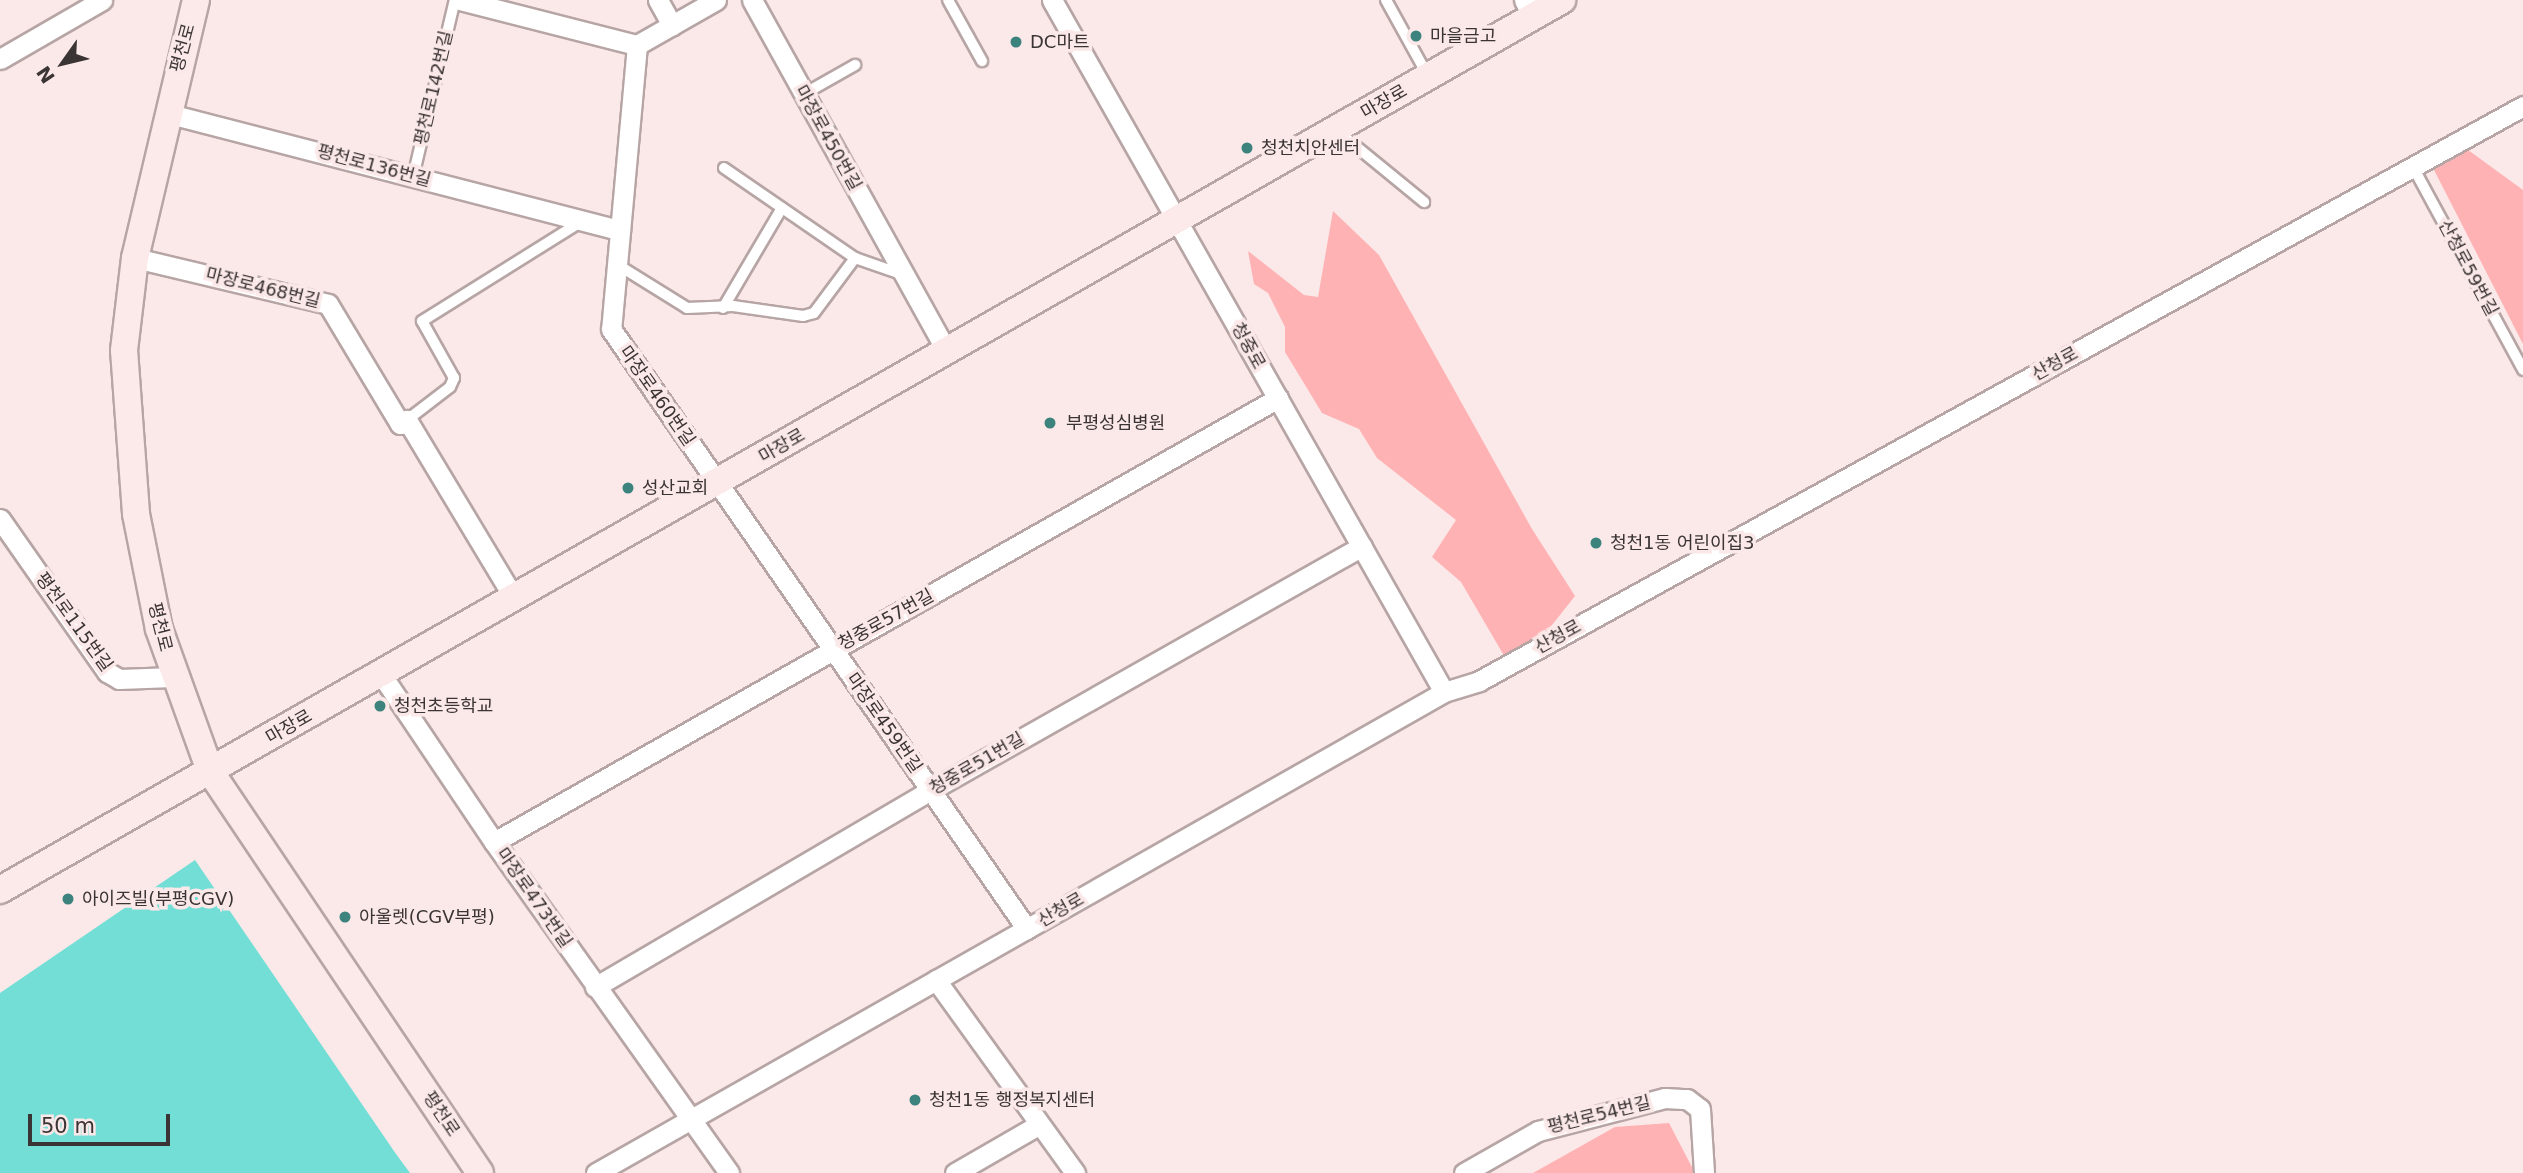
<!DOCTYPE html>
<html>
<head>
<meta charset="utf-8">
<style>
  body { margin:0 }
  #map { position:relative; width:2523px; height:1173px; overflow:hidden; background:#fbe8e8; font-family:"DejaVu Sans","Noto Sans KR",sans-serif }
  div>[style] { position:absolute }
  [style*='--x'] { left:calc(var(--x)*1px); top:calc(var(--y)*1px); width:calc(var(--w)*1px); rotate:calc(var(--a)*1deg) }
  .green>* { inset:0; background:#ffb2b3 }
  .building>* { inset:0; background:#72ded6 }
  .roads { filter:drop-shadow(2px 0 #b6a5a4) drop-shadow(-2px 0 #b6a5a4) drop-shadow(0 2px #b6a5a4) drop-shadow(0 -2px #b6a5a4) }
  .service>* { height:10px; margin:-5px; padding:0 5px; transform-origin:5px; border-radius:5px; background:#fff }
  .minor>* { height:19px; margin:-9.5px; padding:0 9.5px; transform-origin:9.5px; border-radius:9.5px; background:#fff }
  .secondary>* { height:26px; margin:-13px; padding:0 13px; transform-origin:13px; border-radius:13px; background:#fceaea }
  .dots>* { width:19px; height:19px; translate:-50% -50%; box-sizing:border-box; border:4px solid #fbe8e8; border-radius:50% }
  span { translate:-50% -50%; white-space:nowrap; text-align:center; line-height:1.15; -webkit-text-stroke:7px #fbe8e8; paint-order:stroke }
  .poi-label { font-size:18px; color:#3b3434 }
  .left { translate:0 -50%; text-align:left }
  .street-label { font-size:18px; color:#3b3434 }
  .north { position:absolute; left:28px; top:28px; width:70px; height:70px; -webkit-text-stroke:5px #fbe8e8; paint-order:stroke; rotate:236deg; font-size:19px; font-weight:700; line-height:28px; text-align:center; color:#3b3434 }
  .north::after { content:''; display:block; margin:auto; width:24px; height:32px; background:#3b3434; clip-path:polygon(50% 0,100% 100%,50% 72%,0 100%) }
  .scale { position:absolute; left:28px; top:1114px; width:142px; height:32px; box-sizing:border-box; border:4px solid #3b3434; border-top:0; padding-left:9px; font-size:21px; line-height:24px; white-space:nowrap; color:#3b3434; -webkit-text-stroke:5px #fbe8e8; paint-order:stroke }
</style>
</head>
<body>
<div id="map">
  <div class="green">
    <i style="clip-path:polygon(2464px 147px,2523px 190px,2523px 344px,2432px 166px)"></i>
    <i style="clip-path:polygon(1333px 211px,1379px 255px,1532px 529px,1575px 596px,1537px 644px,1506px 659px,1461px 582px,1432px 557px,1456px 520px,1377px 458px,1359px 429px,1322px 413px,1285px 352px,1285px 327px,1268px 293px,1254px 284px,1248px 251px,1304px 295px,1318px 297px)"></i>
    <i style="clip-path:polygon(1669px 1123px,1695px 1173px,1533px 1173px,1615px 1127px)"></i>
  </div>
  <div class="building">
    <i style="clip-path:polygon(195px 860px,396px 1154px,410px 1173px,0 1173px,0 993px)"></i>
  </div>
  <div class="roads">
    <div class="service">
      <i style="--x:948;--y:0;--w:70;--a:60.9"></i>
      <i style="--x:1386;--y:0;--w:87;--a:61.1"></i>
      <i style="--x:804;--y:94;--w:59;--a:-29.6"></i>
      <i style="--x:1336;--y:130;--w:114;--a:39.3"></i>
      <i style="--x:2413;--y:167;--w:231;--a:61.5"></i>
      <i style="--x:724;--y:168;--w:159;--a:34.5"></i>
      <i style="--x:855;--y:258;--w:49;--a:19.2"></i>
      <i style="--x:413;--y:177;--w:182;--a:-76.7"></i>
      <i style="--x:618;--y:265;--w:81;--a:31.9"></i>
      <i style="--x:687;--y:308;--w:46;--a:-2.5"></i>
      <i style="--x:733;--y:306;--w:71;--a:8.1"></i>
      <i style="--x:803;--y:316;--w:11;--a:-15"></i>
      <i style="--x:814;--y:313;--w:69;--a:-53.3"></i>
      <i style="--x:723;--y:308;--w:116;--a:-59.5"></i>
      <i style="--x:407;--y:420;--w:54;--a:-37.5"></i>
      <i style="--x:450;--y:387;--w:10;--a:-66"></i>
      <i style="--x:454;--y:378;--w:65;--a:-119.3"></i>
      <i style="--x:422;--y:321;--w:189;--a:-32"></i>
    </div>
    <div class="minor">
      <i style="--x:460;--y:0;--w:183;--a:14.3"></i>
      <i style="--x:637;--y:45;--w:91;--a:-29.7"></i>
      <i style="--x:658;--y:0;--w:29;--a:61"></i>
      <i style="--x:752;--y:0;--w:402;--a:61"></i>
      <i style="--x:1052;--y:0;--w:795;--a:60.47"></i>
      <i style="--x:1524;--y:0;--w:19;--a:62"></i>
      <i style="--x:637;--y:45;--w:285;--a:95.2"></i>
      <i style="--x:611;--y:329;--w:730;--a:55.27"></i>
      <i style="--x:0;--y:59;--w:118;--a:-30"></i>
      <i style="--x:166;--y:113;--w:469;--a:14.5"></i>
      <i style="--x:135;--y:258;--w:198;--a:13.4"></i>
      <i style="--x:328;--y:304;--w:140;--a:59"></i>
      <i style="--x:400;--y:424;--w:8;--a:-30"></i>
      <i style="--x:407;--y:420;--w:208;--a:59"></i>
      <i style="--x:0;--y:519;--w:187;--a:55"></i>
      <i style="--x:107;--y:672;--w:14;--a:30"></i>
      <i style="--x:119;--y:679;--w:54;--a:-2.1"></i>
      <i style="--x:381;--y:674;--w:202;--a:56.1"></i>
      <i style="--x:494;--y:842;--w:406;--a:54.6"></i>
      <i style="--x:494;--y:842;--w:901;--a:-29.52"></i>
      <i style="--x:936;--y:980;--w:238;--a:54.2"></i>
      <i style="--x:595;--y:987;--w:389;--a:-30.4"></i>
      <i style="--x:931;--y:790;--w:495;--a:-29.5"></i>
      <i style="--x:596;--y:1173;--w:975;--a:-29.56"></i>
      <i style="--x:1444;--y:692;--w:37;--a:-17"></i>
      <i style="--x:1479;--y:681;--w:1192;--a:-28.84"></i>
      <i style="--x:955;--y:1173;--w:96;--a:-30"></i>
      <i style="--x:1464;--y:1173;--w:85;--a:-29.6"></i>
      <i style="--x:1538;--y:1131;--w:131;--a:-14.6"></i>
      <i style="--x:1665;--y:1098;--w:22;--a:3"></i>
      <i style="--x:1687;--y:1099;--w:16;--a:38"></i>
      <i style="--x:1700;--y:1109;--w:64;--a:86.4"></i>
    </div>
    <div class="secondary">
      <i style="--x:196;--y:0;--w:265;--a:103.3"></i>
      <i style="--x:135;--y:258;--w:93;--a:96.8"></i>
      <i style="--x:124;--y:350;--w:164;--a:85.8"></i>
      <i style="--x:136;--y:514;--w:117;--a:78.7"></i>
      <i style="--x:159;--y:629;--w:151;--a:70.2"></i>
      <i style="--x:210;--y:771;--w:484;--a:56.1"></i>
      <i style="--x:0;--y:890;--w:1798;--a:-29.67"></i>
    </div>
  </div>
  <div class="dots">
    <i style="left:1416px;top:36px;background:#3c837e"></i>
    <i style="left:1016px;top:42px;background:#3c837e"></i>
    <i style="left:1247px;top:148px;background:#3c837e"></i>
    <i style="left:1050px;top:423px;background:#3c837e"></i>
    <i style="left:628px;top:488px;background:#3c837e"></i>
    <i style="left:1596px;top:543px;background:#3c837e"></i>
    <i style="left:380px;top:706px;background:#3c837e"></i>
    <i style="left:68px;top:899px;background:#3c837e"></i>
    <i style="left:345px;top:917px;background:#3c837e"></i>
    <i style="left:915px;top:1100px;background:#3c837e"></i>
  </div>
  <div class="poi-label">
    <span class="left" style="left:1430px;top:36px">마을금고</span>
    <span class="left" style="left:1030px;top:42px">DC마트</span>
    <span class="left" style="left:1261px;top:148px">청천치안센터</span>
    <span class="left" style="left:1066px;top:423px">부평성심병원</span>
    <span class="left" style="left:642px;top:488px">성산교회</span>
    <span class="left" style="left:1610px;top:543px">청천1동 어린이집3</span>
    <span class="left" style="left:394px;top:706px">청천초등학교</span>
    <span class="left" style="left:82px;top:899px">아이즈빌(부평CGV)</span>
    <span class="left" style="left:359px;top:917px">아울렛(CGV부평)</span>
    <span class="left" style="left:929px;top:1100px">청천1동 행정복지센터</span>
  </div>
  <div class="street-label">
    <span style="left:183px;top:48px;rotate:-75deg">평천로</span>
    <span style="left:434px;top:88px;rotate:-77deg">평천로142번길</span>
    <span style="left:1384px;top:102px;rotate:-30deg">마장로</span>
    <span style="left:828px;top:138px;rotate:61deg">마장로450번길</span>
    <span style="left:374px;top:166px;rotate:15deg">평천로136번길</span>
    <span style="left:2468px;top:268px;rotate:62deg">산청로59번길</span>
    <span style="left:263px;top:288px;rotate:14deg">마장로468번길</span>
    <span style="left:1248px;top:346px;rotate:61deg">청중로</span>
    <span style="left:2055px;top:364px;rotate:-29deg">산청로</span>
    <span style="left:657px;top:396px;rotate:55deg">마장로460번길</span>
    <span style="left:782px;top:446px;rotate:-30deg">마장로</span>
    <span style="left:886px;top:620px;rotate:-29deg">청중로57번길</span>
    <span style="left:74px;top:622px;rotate:54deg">평천로115번길</span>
    <span style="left:160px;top:627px;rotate:76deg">평천로</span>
    <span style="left:1558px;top:637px;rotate:-29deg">산청로</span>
    <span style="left:884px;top:723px;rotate:55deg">마장로459번길</span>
    <span style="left:289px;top:727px;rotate:-30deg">마장로</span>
    <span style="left:977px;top:764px;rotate:-30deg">청중로51번길</span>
    <span style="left:534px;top:898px;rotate:55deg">마장로473번길</span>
    <span style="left:1061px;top:910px;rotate:-30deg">산청로</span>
    <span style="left:441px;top:1114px;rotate:56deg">평천로</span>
    <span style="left:1599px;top:1115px;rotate:-14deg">평천로54번길</span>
  </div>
  <div class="north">N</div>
  <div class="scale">50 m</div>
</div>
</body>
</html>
